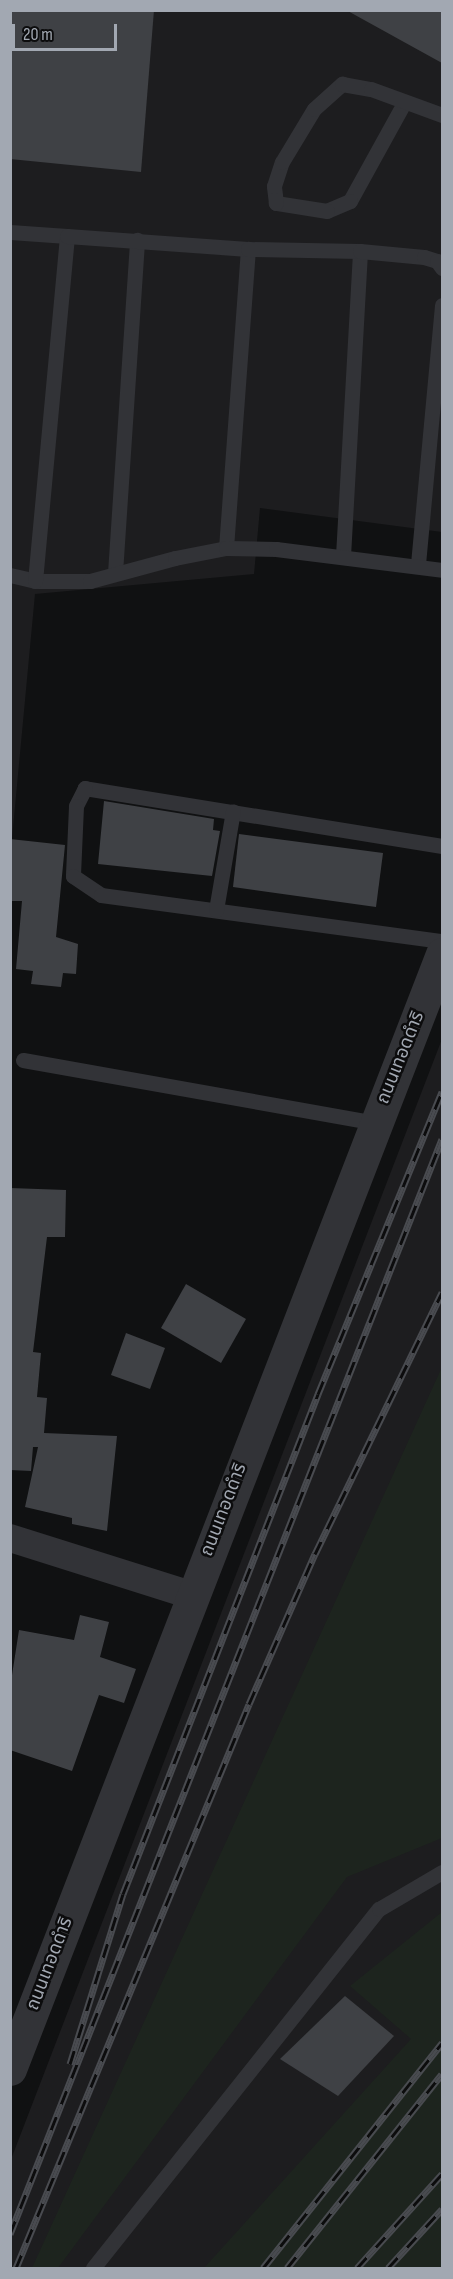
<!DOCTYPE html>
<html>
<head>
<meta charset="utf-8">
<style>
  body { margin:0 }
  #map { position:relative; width:453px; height:2279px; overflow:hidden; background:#101112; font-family:"Sofia Sans Condensed","Noto Sans Thai",sans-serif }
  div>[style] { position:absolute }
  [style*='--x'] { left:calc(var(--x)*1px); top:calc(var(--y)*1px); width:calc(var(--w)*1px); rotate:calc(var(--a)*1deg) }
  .built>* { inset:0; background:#1d1d1f }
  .green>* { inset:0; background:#1d241e }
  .building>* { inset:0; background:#3f4145 }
  .service>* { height:15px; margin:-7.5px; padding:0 7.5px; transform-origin:7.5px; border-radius:7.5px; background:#323337 }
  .minor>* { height:28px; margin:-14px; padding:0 14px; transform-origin:14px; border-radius:14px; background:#323337 }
  .tertiary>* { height:33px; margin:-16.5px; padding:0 16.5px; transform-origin:16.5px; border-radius:16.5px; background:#323337 }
  .rail>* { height:7px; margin-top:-3.5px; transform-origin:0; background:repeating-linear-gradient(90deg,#0c0c0d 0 14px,#494b50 0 28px); box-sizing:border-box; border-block:2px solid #494b50 }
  span { translate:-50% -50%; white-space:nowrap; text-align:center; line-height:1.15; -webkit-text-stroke:5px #0c0c0d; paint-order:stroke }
  .street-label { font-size:18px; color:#a2a8b2 }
  .frame { position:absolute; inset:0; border:12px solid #a2a8b2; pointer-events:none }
  .scale { position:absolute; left:12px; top:24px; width:105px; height:27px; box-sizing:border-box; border:3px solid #a2a8b2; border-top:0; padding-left:8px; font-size:18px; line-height:21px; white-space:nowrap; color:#a2a8b2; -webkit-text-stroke:4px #0c0c0d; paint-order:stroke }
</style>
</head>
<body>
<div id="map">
  <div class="built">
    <i style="clip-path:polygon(11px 11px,442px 11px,442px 532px,260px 508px,254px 574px,35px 594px,11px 849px)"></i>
    <i style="clip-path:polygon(442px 1039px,442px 2268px,11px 2268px,10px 2162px)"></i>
  </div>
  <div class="green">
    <i style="clip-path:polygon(442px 1367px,442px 1838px,347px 1877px,58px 2268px,32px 2268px)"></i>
    <i style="clip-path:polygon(442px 1912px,442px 2268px,204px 2268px,411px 2039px,350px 1986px)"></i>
  </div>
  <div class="building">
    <i style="clip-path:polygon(10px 10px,154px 10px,141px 172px,10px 159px)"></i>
    <i style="clip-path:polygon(346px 10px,442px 10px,442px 63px)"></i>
    <i style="clip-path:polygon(104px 801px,214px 819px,213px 830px,220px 831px,212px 876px,98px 864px)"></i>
    <i style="clip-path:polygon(239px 834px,383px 853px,376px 907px,233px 887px)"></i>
    <i style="clip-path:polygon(10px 839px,65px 845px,56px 937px,78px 944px,76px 974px,63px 973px,61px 987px,31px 984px,33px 971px,16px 969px,22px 901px,10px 901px)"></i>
    <i style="clip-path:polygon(10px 1188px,66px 1190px,65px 1237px,47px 1237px,33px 1352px,41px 1353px,37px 1397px,47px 1398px,44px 1433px,117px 1436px,107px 1531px,72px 1524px,72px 1518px,25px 1507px,38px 1447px,33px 1447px,31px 1471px,10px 1470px)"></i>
    <i style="clip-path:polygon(186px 1284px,246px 1319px,221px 1363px,161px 1328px)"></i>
    <i style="clip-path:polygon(126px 1333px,165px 1348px,150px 1389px,111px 1375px)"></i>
    <i style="clip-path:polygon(80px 1615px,109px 1622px,100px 1657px,136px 1669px,124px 1703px,99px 1695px,72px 1771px,10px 1750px,10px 1688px,19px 1630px,74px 1640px)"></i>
    <i style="clip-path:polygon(345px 1996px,394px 2036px,338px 2096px,280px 2059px)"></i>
  </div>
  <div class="service">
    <i style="--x:404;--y:103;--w:112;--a:118.9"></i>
    <i style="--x:350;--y:201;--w:25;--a:157"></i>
    <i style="--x:327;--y:211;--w:52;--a:-171.1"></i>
    <i style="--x:276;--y:203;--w:17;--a:-97"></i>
    <i style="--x:274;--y:186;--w:25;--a:-72"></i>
    <i style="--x:282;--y:162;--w:62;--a:-58.9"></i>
    <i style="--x:314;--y:109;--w:38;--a:-42"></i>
    <i style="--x:342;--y:84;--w:29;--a:10"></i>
    <i style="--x:371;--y:89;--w:76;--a:20.1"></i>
    <i style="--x:10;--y:232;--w:57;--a:4"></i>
    <i style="--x:226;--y:548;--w:300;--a:-85.8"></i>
    <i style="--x:343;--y:556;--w:305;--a:-86.8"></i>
    <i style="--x:418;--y:564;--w:260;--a:-84.7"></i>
    <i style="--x:115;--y:573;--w:334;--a:-86.2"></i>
    <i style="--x:10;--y:575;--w:26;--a:13"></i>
    <i style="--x:35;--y:581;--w:55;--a:0"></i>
    <i style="--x:90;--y:581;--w:88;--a:-15.1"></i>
    <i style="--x:175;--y:558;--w:52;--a:-11.1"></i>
    <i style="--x:226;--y:548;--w:50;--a:1.1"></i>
    <i style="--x:276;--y:549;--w:167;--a:7.2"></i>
    <i style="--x:35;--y:581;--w:346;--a:-84.7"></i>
    <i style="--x:67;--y:236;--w:181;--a:4.1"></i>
    <i style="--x:248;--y:249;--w:112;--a:1"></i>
    <i style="--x:360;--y:251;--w:64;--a:5.4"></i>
    <i style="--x:424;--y:257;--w:14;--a:17"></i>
    <i style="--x:437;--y:261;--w:9;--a:54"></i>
    <i style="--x:442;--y:846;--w:362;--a:-170.8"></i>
    <i style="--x:85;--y:788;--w:20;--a:117"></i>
    <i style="--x:76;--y:806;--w:70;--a:92.5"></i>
    <i style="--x:73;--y:876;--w:34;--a:34"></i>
    <i style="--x:101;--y:895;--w:344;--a:7.7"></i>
    <i style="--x:216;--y:910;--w:100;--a:-80.3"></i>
    <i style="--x:23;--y:1060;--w:358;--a:10.1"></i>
    <i style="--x:93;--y:2268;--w:459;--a:-51.5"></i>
    <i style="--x:379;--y:1909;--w:73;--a:-30.4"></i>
  </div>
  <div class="minor">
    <i style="--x:10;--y:1538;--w:190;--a:17.5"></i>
  </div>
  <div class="tertiary">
    <i style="--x:10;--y:2069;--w:1196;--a:-68.82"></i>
  </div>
  <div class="rail">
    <i style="--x:70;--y:2064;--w:178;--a:-72.7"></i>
    <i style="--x:123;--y:1894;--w:537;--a:-68.69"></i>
    <i style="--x:318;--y:1394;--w:327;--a:-67.7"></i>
    <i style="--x:10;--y:2234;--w:1177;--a:-68.47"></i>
    <i style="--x:16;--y:2268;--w:610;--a:-67.55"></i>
    <i style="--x:249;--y:1704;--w:164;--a:-66.3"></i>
    <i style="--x:315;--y:1554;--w:291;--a:-64.1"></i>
    <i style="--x:263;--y:2268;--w:288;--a:-51.5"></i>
    <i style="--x:287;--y:2268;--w:248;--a:-51.4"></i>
    <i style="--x:357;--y:2268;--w:127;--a:-47.9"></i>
    <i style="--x:388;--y:2268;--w:80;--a:-47.5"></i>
  </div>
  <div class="street-label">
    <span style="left:401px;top:1058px;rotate:-68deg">ถนนเทอดดำริ</span>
    <span style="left:224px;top:1510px;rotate:-69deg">ถนนเทอดดำริ</span>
    <span style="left:50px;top:1964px;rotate:-69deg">ถนนเทอดดำริ</span>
  </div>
  <div class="frame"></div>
  <div class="scale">20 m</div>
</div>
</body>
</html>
